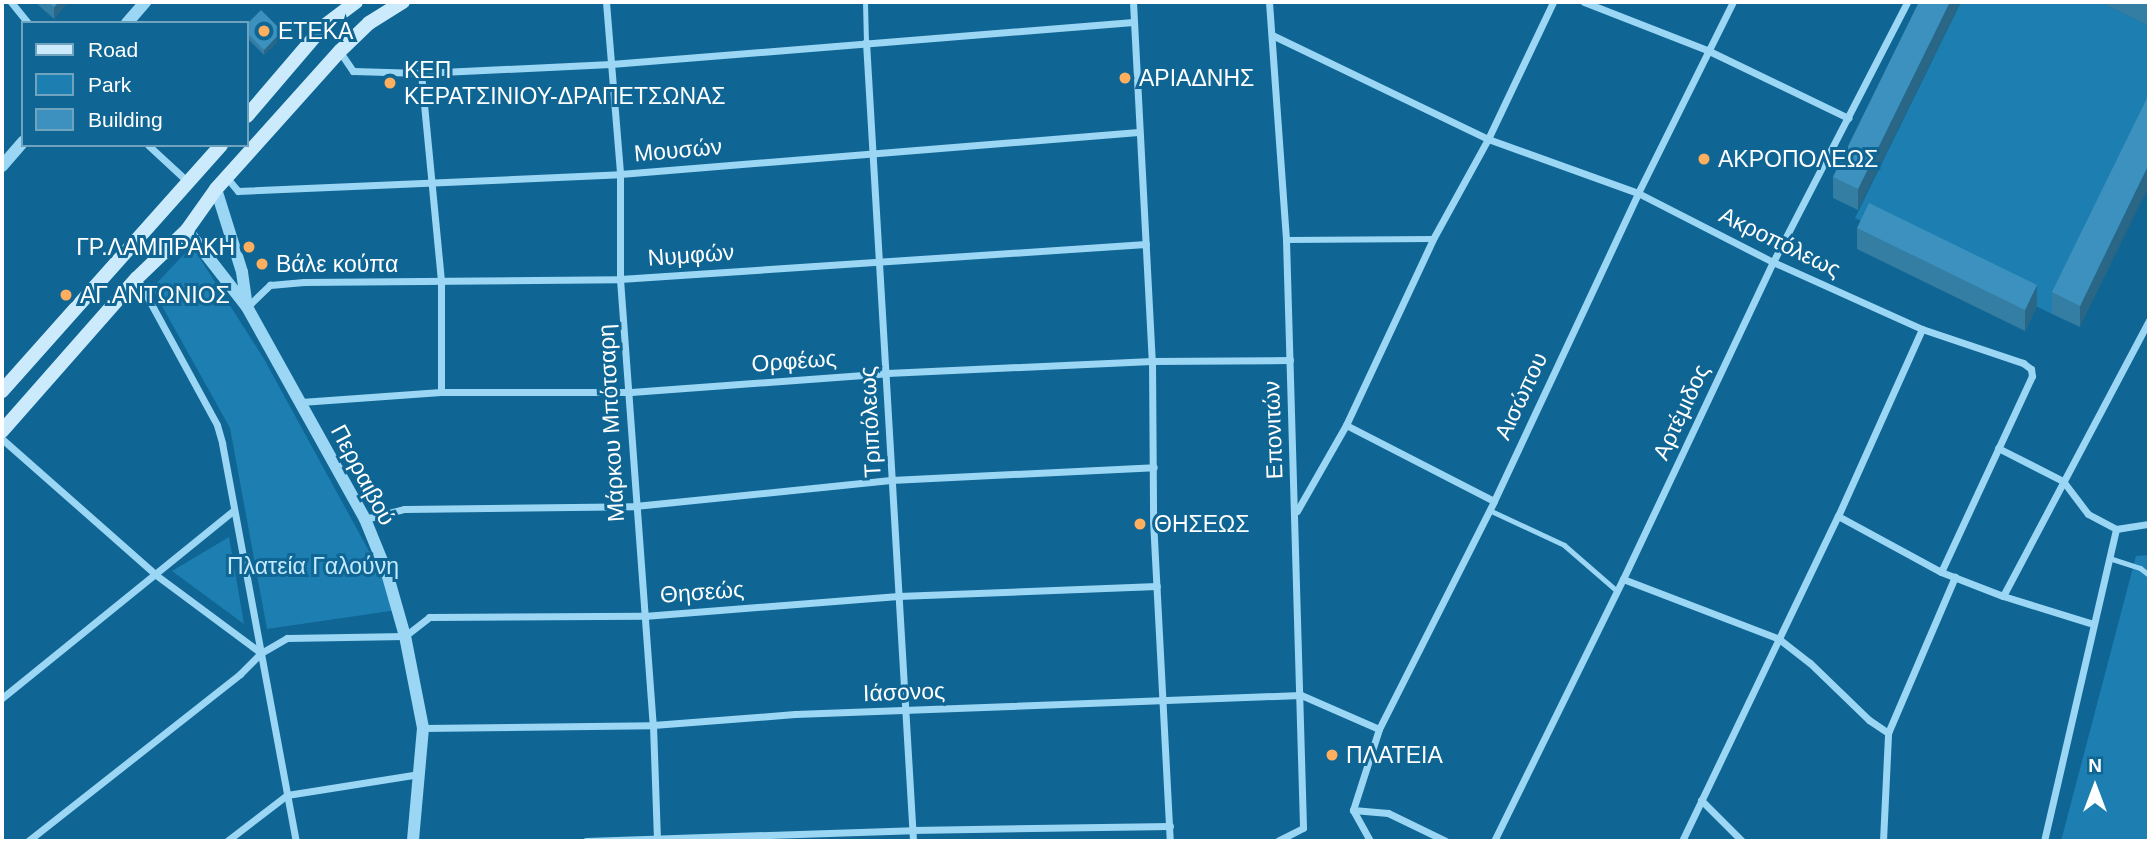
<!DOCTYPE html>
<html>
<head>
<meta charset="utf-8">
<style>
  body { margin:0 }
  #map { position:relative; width:2151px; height:843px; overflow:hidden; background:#0f6593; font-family:Helvetica,sans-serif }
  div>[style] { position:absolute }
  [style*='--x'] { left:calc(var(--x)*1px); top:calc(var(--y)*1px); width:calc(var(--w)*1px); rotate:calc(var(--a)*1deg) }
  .green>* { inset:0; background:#1d7fb1 }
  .service>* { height:5px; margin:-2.5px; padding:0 2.5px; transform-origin:2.5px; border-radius:2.5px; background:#9bd6f4 }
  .pedestrian>* { height:6px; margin:-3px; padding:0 3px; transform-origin:3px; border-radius:3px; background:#9bd6f4 }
  .minor>* { height:7px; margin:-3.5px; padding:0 3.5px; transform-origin:3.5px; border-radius:3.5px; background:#9bd6f4 }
  .tertiary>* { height:12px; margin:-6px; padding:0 6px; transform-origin:6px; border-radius:6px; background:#9bd6f4 }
  .secondary>* { height:14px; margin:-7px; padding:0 7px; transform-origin:7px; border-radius:7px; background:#cbebfd }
  .wall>* { inset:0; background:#347da3 }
  .shaded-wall>* { inset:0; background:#2a6685 }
  .building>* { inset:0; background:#3c91be }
  .dots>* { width:19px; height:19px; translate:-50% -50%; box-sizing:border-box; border:4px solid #0f6593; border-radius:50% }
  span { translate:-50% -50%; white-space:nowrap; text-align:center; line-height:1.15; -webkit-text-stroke:6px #0f6593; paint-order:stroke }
  .poi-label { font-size:23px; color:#fff }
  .left { translate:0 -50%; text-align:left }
  .right { translate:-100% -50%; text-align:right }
  .street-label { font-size:23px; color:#fff }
  .park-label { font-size:23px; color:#c3eafe }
  .frame { position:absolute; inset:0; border:4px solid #fff; pointer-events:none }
  .legend { position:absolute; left:21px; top:21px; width:228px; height:126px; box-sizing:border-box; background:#0f6593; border:2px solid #6fa3be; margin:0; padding:9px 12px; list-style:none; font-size:21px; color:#fff }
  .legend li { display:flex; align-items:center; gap:14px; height:35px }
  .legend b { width:35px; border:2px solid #6fa3be }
  .north { position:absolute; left:2060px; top:752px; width:70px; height:70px; -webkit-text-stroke:5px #0f6593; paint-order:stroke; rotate:0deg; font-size:19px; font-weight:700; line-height:28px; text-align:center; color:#fff }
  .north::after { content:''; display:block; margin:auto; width:24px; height:32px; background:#fff; clip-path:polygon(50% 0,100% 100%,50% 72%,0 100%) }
</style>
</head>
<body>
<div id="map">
  <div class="green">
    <i style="clip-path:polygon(1961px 2px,2100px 2px,2149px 26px,2149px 116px,2052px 314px,1855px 218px)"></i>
    <i style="clip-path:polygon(192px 246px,264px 359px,376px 564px,397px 610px,267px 629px,230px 428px,152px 288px)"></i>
    <i style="clip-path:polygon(229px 537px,244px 624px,172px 571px)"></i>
    <i style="clip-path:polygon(2149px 555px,2149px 841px,2061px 841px,2136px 556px)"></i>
  </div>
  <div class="service">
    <i style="--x:865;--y:2;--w:40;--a:88.6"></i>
    <i style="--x:1489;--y:510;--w:83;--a:25"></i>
    <i style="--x:1564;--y:545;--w:70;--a:41"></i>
    <i style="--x:2109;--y:558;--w:33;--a:18"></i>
    <i style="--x:2140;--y:568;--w:11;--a:38"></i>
  </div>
  <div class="pedestrian">
    <i style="--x:1286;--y:240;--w:147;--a:-0.4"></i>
  </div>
  <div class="minor">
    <i style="--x:11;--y:2;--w:27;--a:51"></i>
    <i style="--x:606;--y:2;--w:173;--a:85.3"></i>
    <i style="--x:620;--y:174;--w:105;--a:90"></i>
    <i style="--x:620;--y:279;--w:447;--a:85.8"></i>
    <i style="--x:653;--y:725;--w:116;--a:88"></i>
    <i style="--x:1133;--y:2;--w:360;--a:87"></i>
    <i style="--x:1152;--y:361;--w:159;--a:89.6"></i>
    <i style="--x:1153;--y:520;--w:321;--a:87"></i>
    <i style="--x:1269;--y:2;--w:239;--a:85.9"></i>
    <i style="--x:1286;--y:240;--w:588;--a:88.34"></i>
    <i style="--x:1303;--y:828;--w:28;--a:153"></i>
    <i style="--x:1584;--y:2;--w:132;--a:21.3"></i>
    <i style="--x:1707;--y:50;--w:157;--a:25.7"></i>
    <i style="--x:1272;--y:35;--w:240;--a:25.7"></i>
    <i style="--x:1488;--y:139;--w:159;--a:19.8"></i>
    <i style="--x:1638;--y:193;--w:152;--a:27.1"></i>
    <i style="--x:1773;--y:262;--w:163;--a:24.2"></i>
    <i style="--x:1922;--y:329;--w:107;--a:18.6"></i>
    <i style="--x:2023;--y:363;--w:10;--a:37"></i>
    <i style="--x:2031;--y:369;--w:7;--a:82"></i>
    <i style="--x:2032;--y:376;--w:216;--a:114.9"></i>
    <i style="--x:866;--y:42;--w:800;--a:86.63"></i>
    <i style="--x:340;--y:52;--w:23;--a:56"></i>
    <i style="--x:353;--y:71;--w:68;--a:1.7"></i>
    <i style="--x:421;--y:73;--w:190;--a:-2.7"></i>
    <i style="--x:611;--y:64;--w:524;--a:-4.6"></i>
    <i style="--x:421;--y:73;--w:208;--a:84.5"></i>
    <i style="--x:441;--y:280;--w:112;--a:90"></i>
    <i style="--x:148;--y:145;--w:54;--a:42.8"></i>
    <i style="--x:227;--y:178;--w:17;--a:50"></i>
    <i style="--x:238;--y:191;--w:382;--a:-2.5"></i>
    <i style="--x:620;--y:174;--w:520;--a:-4.64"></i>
    <i style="--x:137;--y:278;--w:167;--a:61.4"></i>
    <i style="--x:217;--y:425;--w:19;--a:74"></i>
    <i style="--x:222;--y:443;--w:405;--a:79.5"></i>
    <i style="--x:247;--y:307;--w:32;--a:-44"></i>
    <i style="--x:270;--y:285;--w:34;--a:-5"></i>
    <i style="--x:304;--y:282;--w:316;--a:-0.5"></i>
    <i style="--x:620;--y:279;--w:527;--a:-3.81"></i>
    <i style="--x:301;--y:402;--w:140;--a:-4.1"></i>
    <i style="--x:441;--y:392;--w:190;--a:0"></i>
    <i style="--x:631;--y:392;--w:257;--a:-4.2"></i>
    <i style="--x:887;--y:373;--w:265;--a:-2.6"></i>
    <i style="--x:1152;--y:361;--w:138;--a:-0.4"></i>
    <i style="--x:1346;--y:425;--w:166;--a:27.2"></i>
    <i style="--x:2;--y:439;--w:205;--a:41.4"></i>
    <i style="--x:156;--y:575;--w:131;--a:36.6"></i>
    <i style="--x:1998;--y:448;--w:73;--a:26.9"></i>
    <i style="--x:2063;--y:481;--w:41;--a:52.9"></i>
    <i style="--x:2088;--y:514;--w:32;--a:28"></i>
    <i style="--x:2116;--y:529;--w:33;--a:-9"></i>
    <i style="--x:1297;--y:511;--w:99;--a:-60.3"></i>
    <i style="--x:1346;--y:425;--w:205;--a:-64.9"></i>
    <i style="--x:1433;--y:239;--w:114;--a:-61.2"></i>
    <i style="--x:1488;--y:139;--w:152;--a:-64.6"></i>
    <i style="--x:1838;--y:516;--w:117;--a:28.5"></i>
    <i style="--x:1941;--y:572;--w:66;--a:21.2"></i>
    <i style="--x:2003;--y:596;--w:94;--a:17.3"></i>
    <i style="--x:365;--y:519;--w:40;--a:-14.4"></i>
    <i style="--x:404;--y:509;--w:231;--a:-0.7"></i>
    <i style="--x:635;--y:506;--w:257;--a:-5.8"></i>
    <i style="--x:891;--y:480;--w:263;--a:-2.8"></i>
    <i style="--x:1623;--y:579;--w:167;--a:21"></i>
    <i style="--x:1779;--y:639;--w:39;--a:38"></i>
    <i style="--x:1810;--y:663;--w:82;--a:44"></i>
    <i style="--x:1869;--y:720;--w:23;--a:34"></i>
    <i style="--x:2003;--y:596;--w:312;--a:-62.1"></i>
    <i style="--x:2;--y:698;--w:297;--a:-39"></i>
    <i style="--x:423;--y:728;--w:230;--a:-0.7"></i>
    <i style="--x:653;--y:725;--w:142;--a:-4.4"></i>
    <i style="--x:795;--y:714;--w:506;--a:-2.15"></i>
    <i style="--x:1301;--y:695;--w:85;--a:23.6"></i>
    <i style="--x:1701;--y:800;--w:58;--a:45"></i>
    <i style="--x:1353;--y:810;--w:85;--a:-72.2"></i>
    <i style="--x:1379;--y:729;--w:255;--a:-63.2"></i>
    <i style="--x:1494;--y:501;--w:340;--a:-64.9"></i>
    <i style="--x:1638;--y:193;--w:213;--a:-63.6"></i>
    <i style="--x:1353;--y:810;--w:35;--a:5"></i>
    <i style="--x:1388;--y:813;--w:64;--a:25.8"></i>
    <i style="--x:1353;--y:810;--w:35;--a:61"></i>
    <i style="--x:28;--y:841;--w:270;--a:-38.2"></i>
    <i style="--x:240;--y:674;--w:30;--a:-45"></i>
    <i style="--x:261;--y:653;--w:30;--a:-30"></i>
    <i style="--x:287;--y:638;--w:118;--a:-1"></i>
    <i style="--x:405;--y:636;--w:31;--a:-38"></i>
    <i style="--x:429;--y:617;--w:215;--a:-0.3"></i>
    <i style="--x:644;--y:616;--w:255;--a:-4.5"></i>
    <i style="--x:898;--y:596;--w:259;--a:-2.2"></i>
    <i style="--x:227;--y:841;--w:76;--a:-37.5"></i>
    <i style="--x:287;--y:795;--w:134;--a:-9"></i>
    <i style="--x:586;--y:841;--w:326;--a:-1.9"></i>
    <i style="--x:912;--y:830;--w:258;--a:-0.9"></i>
    <i style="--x:1494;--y:841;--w:292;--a:-63.8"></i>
    <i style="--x:1623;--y:579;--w:351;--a:-64.7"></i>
    <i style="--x:1773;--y:262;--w:292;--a:-62.7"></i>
    <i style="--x:1682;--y:841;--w:361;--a:-64.4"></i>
    <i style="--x:1838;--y:516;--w:205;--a:-65.8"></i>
    <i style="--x:1883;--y:841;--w:108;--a:-87.3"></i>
    <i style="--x:1888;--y:733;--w:170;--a:-66.8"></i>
    <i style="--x:2044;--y:841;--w:320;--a:-77"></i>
  </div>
  <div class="tertiary">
    <i style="--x:127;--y:23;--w:28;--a:-49"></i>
    <i style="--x:2;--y:166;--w:32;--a:-49"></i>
    <i style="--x:216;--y:189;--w:87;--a:72.6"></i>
    <i style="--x:242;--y:272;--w:35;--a:82"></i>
    <i style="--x:187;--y:230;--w:98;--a:52.1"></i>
    <i style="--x:247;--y:307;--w:243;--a:60.9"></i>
    <i style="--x:365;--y:519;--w:58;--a:67.8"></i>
    <i style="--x:387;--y:573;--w:66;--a:74.1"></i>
    <i style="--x:405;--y:636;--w:94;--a:78.9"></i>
    <i style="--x:423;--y:728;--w:113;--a:95.1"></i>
  </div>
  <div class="secondary">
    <i style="--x:247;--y:116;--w:118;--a:-49.5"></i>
    <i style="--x:324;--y:26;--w:40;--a:-37"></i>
    <i style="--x:2;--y:391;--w:329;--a:-48.3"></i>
    <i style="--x:2;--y:431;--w:204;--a:-48.6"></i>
    <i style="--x:137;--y:278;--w:69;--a:-43.8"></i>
    <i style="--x:187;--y:230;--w:50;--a:-54.7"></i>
    <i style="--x:216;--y:189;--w:186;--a:-48.1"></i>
    <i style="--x:340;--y:51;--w:40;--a:-44"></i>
    <i style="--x:369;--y:23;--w:40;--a:-32"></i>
  </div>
  <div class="wall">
    <i style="clip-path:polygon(35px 2px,68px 2px,54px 19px)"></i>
    <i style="clip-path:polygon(1919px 2px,1858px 210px,1833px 198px,1833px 177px)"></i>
    <i style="clip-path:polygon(2100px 2px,2149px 2px,2149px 26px)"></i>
    <i style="clip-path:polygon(247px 24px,282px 37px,264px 55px,247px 38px)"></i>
    <i style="clip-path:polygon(2149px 94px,2080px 327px,2052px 314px,2052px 292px)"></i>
    <i style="clip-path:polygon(1857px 228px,2037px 306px,2025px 331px,1857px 249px)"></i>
  </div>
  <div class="shaded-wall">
    <i style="clip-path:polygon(59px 2px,68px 2px,54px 19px,54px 7px)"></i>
    <i style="clip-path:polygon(1950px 2px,1961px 2px,1858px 210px,1858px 189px)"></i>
    <i style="clip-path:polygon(282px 31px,282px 37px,264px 55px,264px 50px)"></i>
    <i style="clip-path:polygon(2149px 164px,2149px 186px,2080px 327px,2080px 306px)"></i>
    <i style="clip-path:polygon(2037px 285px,2037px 306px,2025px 331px,2025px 310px)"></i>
  </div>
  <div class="building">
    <i style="clip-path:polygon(47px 2px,59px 2px,54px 7px)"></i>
    <i style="clip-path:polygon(1919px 2px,1950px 2px,1858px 189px,1833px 177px)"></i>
    <i style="clip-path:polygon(261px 10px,282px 31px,264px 50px,247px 33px,247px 24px)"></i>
    <i style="clip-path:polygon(2149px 94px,2149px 164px,2080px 306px,2052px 292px)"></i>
    <i style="clip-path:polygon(1869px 203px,2037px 285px,2025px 310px,1857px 228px)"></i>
  </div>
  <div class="dots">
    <i style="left:264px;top:31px;background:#ffaf5e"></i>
    <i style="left:1125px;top:78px;background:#ffaf5e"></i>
    <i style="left:390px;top:83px;background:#ffaf5e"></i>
    <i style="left:1704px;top:159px;background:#ffaf5e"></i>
    <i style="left:249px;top:247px;background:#ffaf5e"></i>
    <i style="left:262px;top:264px;background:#ffaf5e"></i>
    <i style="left:66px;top:295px;background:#ffaf5e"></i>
    <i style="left:1140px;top:524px;background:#ffaf5e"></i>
    <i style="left:1332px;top:755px;background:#ffaf5e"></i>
  </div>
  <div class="poi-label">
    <span class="left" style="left:278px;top:31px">ΕΤΕΚΑ</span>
    <span class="left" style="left:404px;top:83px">ΚΕΠ<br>ΚΕΡΑΤΣΙΝΙΟΥ-ΔΡΑΠΕΤΣΩΝΑΣ</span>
    <span class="left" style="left:1139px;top:78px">ΑΡΙΑΔΝΗΣ</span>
    <span class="left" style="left:1718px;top:159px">ΑΚΡΟΠΟΛΕΩΣ</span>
    <span class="right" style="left:235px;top:247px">ΓΡ.ΛΑΜΠΡΑΚΗ</span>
    <span class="left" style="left:276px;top:264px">Βάλε κούπα</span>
    <span class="left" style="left:80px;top:295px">ΑΓ.ΑΝΤΩΝΙΟΣ</span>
    <span class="left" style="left:1154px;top:524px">ΘΗΣΕΩΣ</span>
    <span class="left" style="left:1346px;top:755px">ΠΛΑΤΕΙΑ</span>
  </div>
  <div class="street-label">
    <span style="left:678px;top:150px;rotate:-5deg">Μουσών</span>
    <span style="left:1780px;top:242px;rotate:26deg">Ακροπόλεως</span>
    <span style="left:691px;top:255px;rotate:-4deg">Νυμφών</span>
    <span style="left:794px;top:361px;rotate:-4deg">Ορφέως</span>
    <span style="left:1521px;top:396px;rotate:-65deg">Αισώπου</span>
    <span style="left:1681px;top:412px;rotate:-65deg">Αρτέμιδος</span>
    <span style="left:870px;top:422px;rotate:-93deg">Τριπόλεως</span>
    <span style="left:611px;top:423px;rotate:-93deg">Μάρκου Μπότσαρη</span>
    <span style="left:1273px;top:430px;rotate:-92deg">Επονιτών</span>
    <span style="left:363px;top:475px;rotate:62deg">Περραιβού</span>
    <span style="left:702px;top:592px;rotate:-4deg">Θησεώς</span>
    <span style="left:904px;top:692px;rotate:-2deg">Ιάσονος</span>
  </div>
  <div class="park-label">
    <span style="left:313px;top:566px">Πλατεία Γαλούνη</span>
  </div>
  <div class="frame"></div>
  <ul class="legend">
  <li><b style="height:9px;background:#cbebfd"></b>Road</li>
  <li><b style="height:19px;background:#1d7fb1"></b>Park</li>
  <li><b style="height:19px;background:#3c91be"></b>Building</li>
  </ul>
  <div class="north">N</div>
</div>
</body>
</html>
